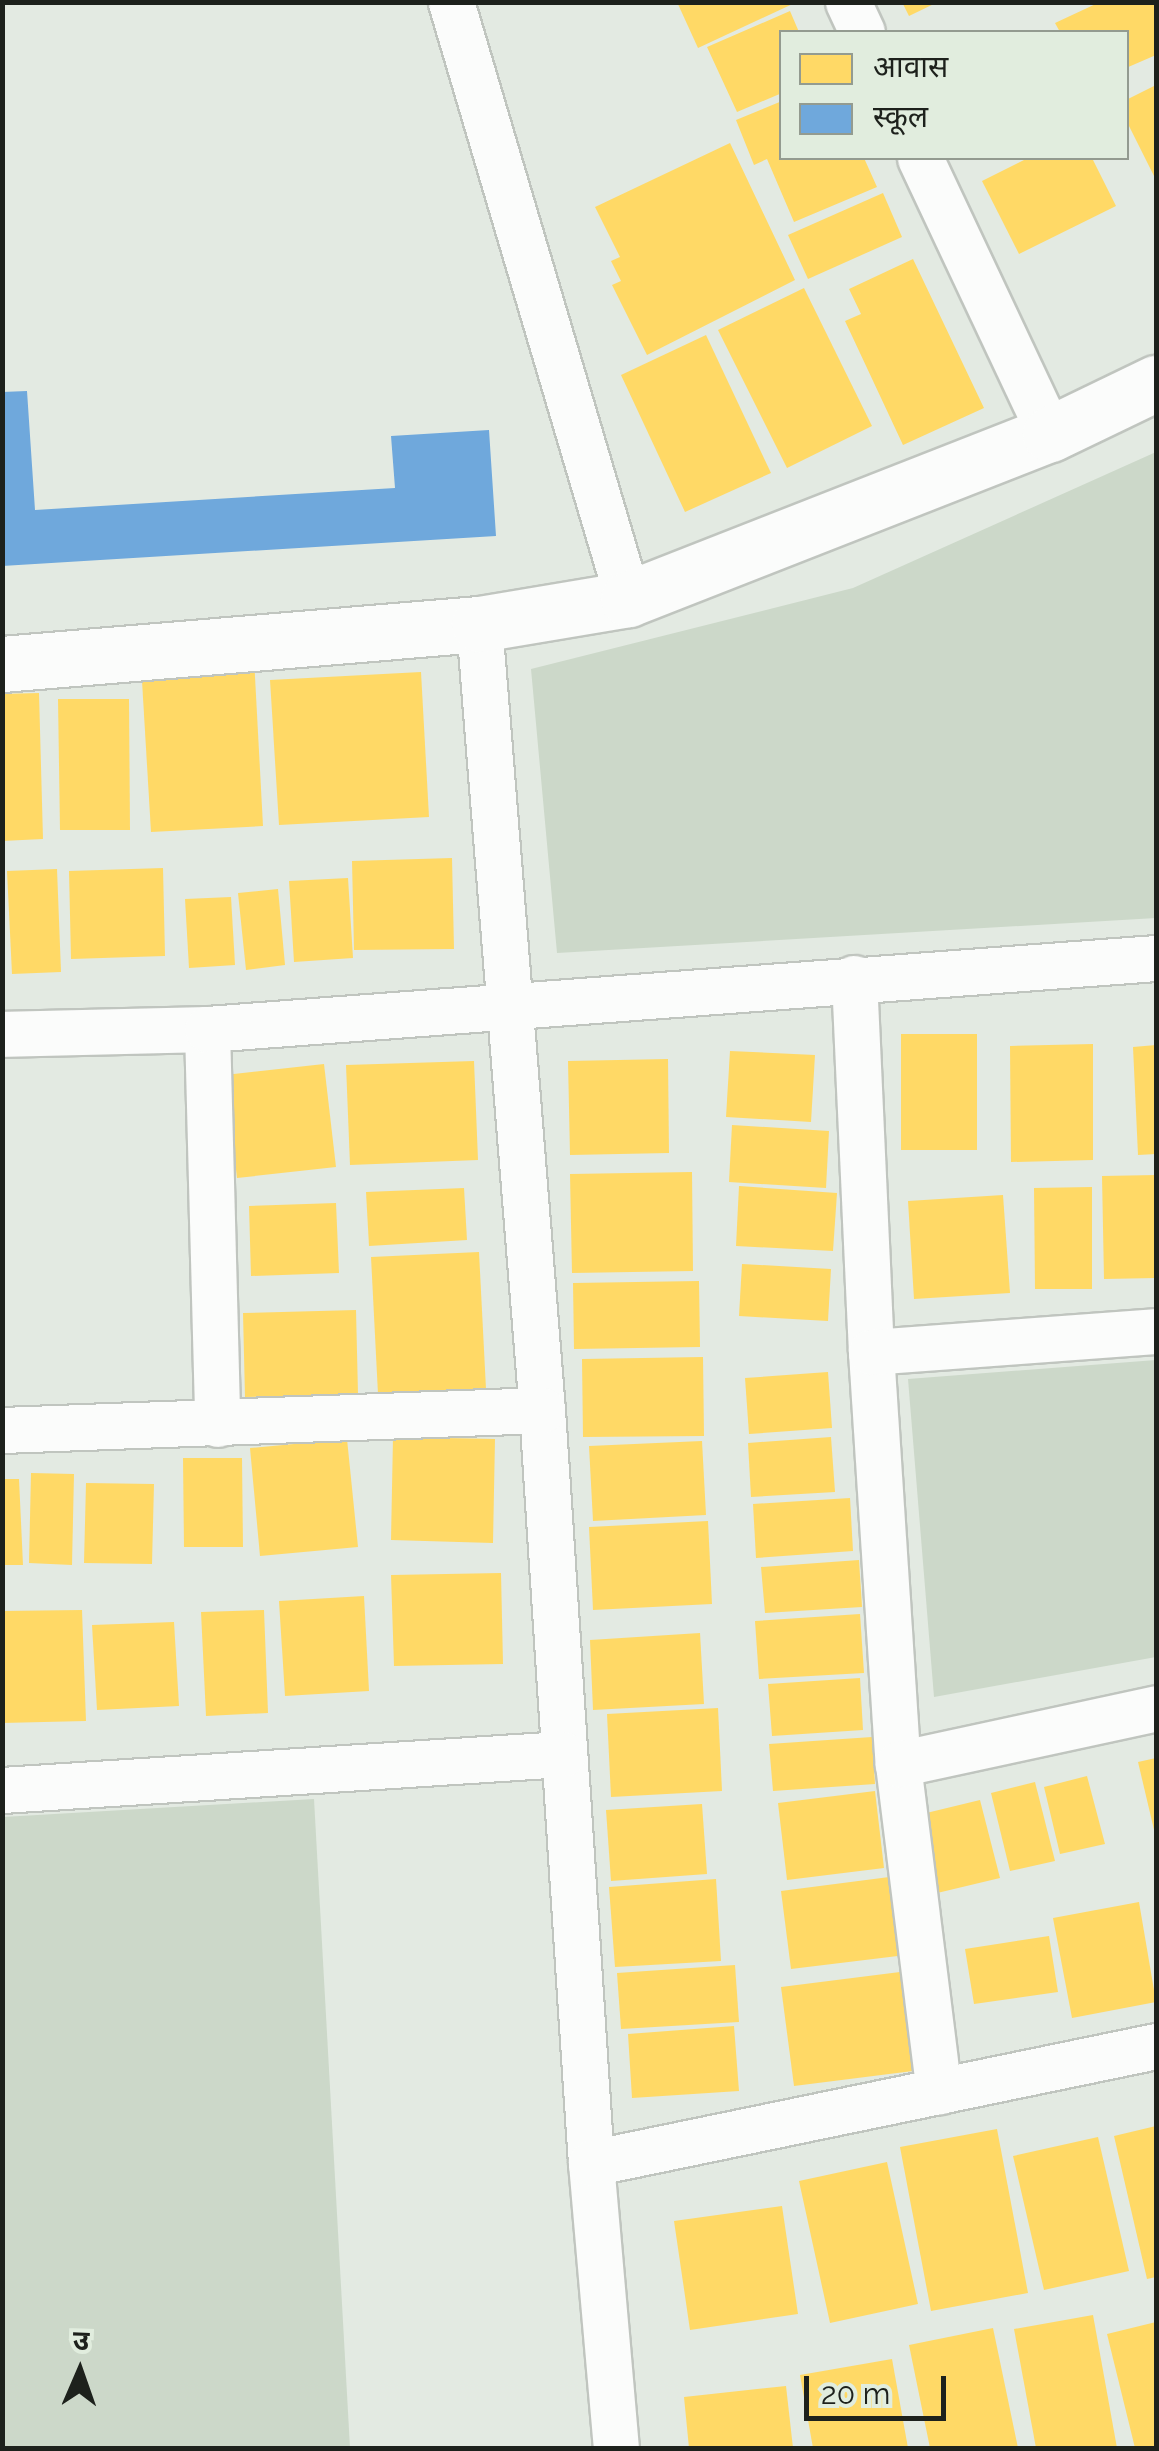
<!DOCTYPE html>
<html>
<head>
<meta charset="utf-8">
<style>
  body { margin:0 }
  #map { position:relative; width:1159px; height:2451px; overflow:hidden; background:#e3eae2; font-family:Raleway,"Noto Sans Devanagari",sans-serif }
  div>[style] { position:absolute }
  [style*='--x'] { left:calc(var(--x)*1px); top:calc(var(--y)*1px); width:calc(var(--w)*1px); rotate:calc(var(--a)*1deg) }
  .green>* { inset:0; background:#ccd8c9 }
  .homes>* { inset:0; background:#ffd966 }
  .schools>* { inset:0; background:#6fa8dc }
  .roads { filter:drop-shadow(2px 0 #c0c5bf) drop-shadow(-2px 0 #c0c5bf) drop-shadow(0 2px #c0c5bf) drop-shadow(0 -2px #c0c5bf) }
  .street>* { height:45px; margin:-22.5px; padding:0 22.5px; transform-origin:22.5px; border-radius:22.5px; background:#fbfcfb }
  .secondary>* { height:55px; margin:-27.5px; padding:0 27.5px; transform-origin:27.5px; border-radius:27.5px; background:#fbfcfb }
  span { translate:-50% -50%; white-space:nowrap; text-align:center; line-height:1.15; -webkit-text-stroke:10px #e1edde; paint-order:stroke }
  .frame { position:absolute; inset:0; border:5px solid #1d211c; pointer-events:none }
  .legend { position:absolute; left:779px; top:30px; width:350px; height:130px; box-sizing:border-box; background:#e1edde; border:2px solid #939b90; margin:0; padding:12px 18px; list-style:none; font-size:30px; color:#1d211c }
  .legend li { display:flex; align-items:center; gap:20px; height:50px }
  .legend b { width:50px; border:2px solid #939b90 }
  .north { position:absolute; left:30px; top:2321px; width:100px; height:100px; -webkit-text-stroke:8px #e1edde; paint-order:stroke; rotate:2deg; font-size:28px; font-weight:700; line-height:40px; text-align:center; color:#1d211c }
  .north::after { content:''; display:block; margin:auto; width:35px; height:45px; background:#1d211c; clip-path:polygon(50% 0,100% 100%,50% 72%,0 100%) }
  .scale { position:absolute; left:804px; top:2376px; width:142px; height:45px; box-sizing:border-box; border:5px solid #1d211c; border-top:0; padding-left:12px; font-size:30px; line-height:35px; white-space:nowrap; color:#1d211c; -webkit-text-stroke:8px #e1edde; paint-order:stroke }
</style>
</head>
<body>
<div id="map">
  <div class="green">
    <i style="clip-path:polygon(1156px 452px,1156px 918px,557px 953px,531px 669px,853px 588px)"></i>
    <i style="clip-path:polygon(1156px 1360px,1156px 1657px,934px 1697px,908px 1379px)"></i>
    <i style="clip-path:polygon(314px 1799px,350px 2448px,3px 2448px,3px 1817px)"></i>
  </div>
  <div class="homes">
    <i style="clip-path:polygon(677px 2px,797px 2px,698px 48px)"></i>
    <i style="clip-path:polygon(902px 2px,938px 2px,909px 16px)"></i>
    <i style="clip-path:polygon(1100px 2px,1156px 2px,1156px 55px,1126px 68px,1126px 32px,1060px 32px,1055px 23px)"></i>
    <i style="clip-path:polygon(790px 11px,799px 32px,782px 32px,782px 93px,737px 112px,707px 47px)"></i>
    <i style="clip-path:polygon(1156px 85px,1156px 180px,1126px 120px,1126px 100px)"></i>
    <i style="clip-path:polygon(782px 101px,782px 158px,864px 158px,877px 187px,794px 222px,767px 159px,754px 165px,736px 120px)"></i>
    <i style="clip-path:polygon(730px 143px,795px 280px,647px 355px,612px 285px,621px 281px,611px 261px,620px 257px,595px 207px)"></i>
    <i style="clip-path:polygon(1028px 158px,1092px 158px,1116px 206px,1019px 254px,982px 181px)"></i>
    <i style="clip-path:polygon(883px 193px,902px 237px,808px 279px,788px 235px)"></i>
    <i style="clip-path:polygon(913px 259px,984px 408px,903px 445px,845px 321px,861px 314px,849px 289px)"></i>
    <i style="clip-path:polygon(804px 288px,872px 426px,787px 468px,718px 330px)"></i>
    <i style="clip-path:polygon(706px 335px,771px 473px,685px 512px,621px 375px)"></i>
    <i style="clip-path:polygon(254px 658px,263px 826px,151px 832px,141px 664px)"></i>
    <i style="clip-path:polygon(421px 672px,429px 817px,279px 825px,270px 680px)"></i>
    <i style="clip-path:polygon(39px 693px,43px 839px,2px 841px,2px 694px)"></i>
    <i style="clip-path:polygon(58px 699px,129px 699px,130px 830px,60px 830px)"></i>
    <i style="clip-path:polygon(452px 858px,454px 949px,354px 950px,352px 861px)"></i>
    <i style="clip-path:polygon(163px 868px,165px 956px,71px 959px,69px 871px)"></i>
    <i style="clip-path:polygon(57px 869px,61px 972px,12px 974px,7px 871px)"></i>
    <i style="clip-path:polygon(348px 878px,353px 958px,294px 962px,289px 881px)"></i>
    <i style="clip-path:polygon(278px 889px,285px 965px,246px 970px,238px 893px)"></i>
    <i style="clip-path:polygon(231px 897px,235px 965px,189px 968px,185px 899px)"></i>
    <i style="clip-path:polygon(901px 1034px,977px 1034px,977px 1150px,901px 1150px)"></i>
    <i style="clip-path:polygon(1093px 1044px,1093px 1160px,1011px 1162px,1010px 1046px)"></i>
    <i style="clip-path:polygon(1156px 1045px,1156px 1154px,1138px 1155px,1133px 1047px)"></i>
    <i style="clip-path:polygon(730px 1051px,815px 1055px,811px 1122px,726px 1117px)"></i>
    <i style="clip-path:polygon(668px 1059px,669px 1153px,570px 1155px,568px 1061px)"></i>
    <i style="clip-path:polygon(474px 1061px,478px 1160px,350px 1165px,346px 1065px)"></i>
    <i style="clip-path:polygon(324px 1064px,336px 1167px,237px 1178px,225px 1075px)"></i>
    <i style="clip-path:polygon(732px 1125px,829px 1131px,826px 1188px,729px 1182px)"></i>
    <i style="clip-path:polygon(692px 1172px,693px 1271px,572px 1273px,570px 1174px)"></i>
    <i style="clip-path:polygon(1156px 1175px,1156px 1278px,1104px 1279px,1102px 1176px)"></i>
    <i style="clip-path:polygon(739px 1186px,837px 1193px,833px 1251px,736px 1246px)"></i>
    <i style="clip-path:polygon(1092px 1187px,1092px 1289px,1035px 1289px,1034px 1188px)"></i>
    <i style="clip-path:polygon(464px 1188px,467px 1240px,369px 1246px,366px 1192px)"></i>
    <i style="clip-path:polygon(1003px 1195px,1010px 1293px,914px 1299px,908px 1201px)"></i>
    <i style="clip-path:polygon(336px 1203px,339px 1273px,251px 1276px,249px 1206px)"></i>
    <i style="clip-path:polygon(479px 1252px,486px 1389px,378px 1394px,371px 1257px)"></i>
    <i style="clip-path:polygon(742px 1264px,831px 1269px,828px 1321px,739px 1316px)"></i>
    <i style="clip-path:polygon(699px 1281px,700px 1347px,574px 1349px,573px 1283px)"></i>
    <i style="clip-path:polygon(356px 1310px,358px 1394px,245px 1397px,243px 1313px)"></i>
    <i style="clip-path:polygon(703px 1357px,704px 1436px,583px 1437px,582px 1359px)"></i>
    <i style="clip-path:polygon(828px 1372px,832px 1428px,749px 1434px,745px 1378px)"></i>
    <i style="clip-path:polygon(393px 1437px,495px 1439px,493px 1543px,391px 1540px)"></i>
    <i style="clip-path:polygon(831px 1437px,835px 1492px,751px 1497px,748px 1443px)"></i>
    <i style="clip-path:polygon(347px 1439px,358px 1547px,260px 1556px,250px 1448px)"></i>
    <i style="clip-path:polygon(702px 1441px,706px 1515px,593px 1521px,589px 1446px)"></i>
    <i style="clip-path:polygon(183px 1458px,242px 1458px,243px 1547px,184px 1547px)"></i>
    <i style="clip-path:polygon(31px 1473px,74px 1474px,72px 1565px,29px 1563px)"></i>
    <i style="clip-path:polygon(2px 1479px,19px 1479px,23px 1565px,2px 1565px)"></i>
    <i style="clip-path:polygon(86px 1483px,154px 1484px,152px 1564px,84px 1563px)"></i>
    <i style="clip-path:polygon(850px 1498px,853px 1551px,756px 1558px,753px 1504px)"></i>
    <i style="clip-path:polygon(708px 1521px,712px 1604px,593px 1610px,589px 1527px)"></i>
    <i style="clip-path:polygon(859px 1560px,862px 1607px,765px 1613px,761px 1567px)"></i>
    <i style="clip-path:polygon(501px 1573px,503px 1664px,394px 1666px,391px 1575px)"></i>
    <i style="clip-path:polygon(364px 1596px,369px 1691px,285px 1696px,279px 1601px)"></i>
    <i style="clip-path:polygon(82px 1610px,86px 1721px,2px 1723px,2px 1611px)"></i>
    <i style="clip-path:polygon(264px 1610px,268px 1713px,206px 1716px,201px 1612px)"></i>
    <i style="clip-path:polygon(860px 1614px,864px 1673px,759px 1679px,755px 1621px)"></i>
    <i style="clip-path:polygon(174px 1622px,179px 1706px,97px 1710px,92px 1625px)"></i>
    <i style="clip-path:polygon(700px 1633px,704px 1704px,593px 1710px,590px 1640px)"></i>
    <i style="clip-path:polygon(860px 1678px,863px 1730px,772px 1736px,768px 1684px)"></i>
    <i style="clip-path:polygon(718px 1708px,722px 1791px,611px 1797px,607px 1714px)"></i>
    <i style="clip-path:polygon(872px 1737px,875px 1784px,773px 1791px,769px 1744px)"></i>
    <i style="clip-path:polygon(1156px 1758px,1156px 1833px,1155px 1834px,1138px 1762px)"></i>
    <i style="clip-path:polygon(1087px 1776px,1105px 1844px,1060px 1854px,1044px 1787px)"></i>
    <i style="clip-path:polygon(1035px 1782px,1055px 1861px,1010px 1871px,991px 1793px)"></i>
    <i style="clip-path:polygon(875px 1791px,884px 1868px,787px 1880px,778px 1803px)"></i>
    <i style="clip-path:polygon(980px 1800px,1000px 1878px,933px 1894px,914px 1816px)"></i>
    <i style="clip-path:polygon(702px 1804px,707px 1874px,611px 1881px,606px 1810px)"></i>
    <i style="clip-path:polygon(897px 1876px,906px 1955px,791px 1969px,781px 1891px)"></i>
    <i style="clip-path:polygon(716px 1879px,721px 1961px,615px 1967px,609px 1887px)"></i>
    <i style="clip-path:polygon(1139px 1902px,1156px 2002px,1072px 2018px,1053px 1918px)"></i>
    <i style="clip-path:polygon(1049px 1936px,1058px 1992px,974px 2004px,965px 1949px)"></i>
    <i style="clip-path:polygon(735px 1965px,739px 2022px,621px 2029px,617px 1973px)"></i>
    <i style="clip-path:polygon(900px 1972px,913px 2071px,794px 2086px,781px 1987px)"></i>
    <i style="clip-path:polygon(734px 2026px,739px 2091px,632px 2098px,628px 2034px)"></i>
    <i style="clip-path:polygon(1156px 2126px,1156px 2277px,1147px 2279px,1114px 2136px)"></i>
    <i style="clip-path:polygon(997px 2129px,1028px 2293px,931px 2311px,900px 2147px)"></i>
    <i style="clip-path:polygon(1098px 2137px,1129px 2271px,1044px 2290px,1013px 2156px)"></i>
    <i style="clip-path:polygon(887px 2162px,918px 2304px,830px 2323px,799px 2181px)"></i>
    <i style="clip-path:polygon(782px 2206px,798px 2314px,690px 2330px,674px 2221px)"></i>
    <i style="clip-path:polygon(1093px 2315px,1117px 2448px,1036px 2448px,1014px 2329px)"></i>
    <i style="clip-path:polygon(1156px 2322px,1156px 2448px,1135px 2448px,1107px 2334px)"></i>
    <i style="clip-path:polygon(993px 2328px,1018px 2448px,930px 2448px,909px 2345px)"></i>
    <i style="clip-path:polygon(892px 2359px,908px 2448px,813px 2448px,800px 2375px)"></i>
    <i style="clip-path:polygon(786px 2386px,793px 2448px,689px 2448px,684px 2397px)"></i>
  </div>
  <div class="schools">
    <i style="clip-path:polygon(27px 391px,35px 510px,395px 488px,391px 436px,489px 430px,496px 536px,2px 566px,2px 392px)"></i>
  </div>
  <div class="roads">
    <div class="street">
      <i style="--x:451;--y:2;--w:623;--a:73.49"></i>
      <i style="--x:848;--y:2;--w:33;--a:65"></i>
      <i style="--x:920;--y:158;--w:305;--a:64.8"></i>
      <i style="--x:479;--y:624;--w:789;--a:85.42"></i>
      <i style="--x:542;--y:1410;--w:755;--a:86.28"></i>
      <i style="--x:591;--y:2163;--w:286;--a:85"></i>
      <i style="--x:854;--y:978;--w:374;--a:87.4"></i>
      <i style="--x:871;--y:1352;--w:413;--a:86.3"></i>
      <i style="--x:898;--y:1764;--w:330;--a:82.9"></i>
      <i style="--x:207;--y:1029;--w:395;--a:88.5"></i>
      <i style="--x:2;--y:1034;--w:205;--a:-1.4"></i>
      <i style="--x:207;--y:1029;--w:952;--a:-4.28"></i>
      <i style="--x:871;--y:1352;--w:286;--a:-4.2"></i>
      <i style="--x:2;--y:1430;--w:540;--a:-2.12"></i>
      <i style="--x:898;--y:1764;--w:264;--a:-12.2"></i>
      <i style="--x:2;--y:1790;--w:562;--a:-3.67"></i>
      <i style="--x:591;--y:2163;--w:577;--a:-11.7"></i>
    </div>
    <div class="secondary">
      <i style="--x:2;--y:664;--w:479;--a:-4.8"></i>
      <i style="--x:479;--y:624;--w:151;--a:-9.5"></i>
      <i style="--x:628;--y:599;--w:453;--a:-21.4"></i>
      <i style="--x:1050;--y:434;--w:118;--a:-25.7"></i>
    </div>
  </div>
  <div class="frame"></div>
  <ul class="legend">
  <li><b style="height:28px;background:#ffd966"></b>आवास</li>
  <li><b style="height:28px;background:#6fa8dc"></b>स्कूल</li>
  </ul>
  <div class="north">उ</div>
  <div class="scale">20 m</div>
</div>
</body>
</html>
